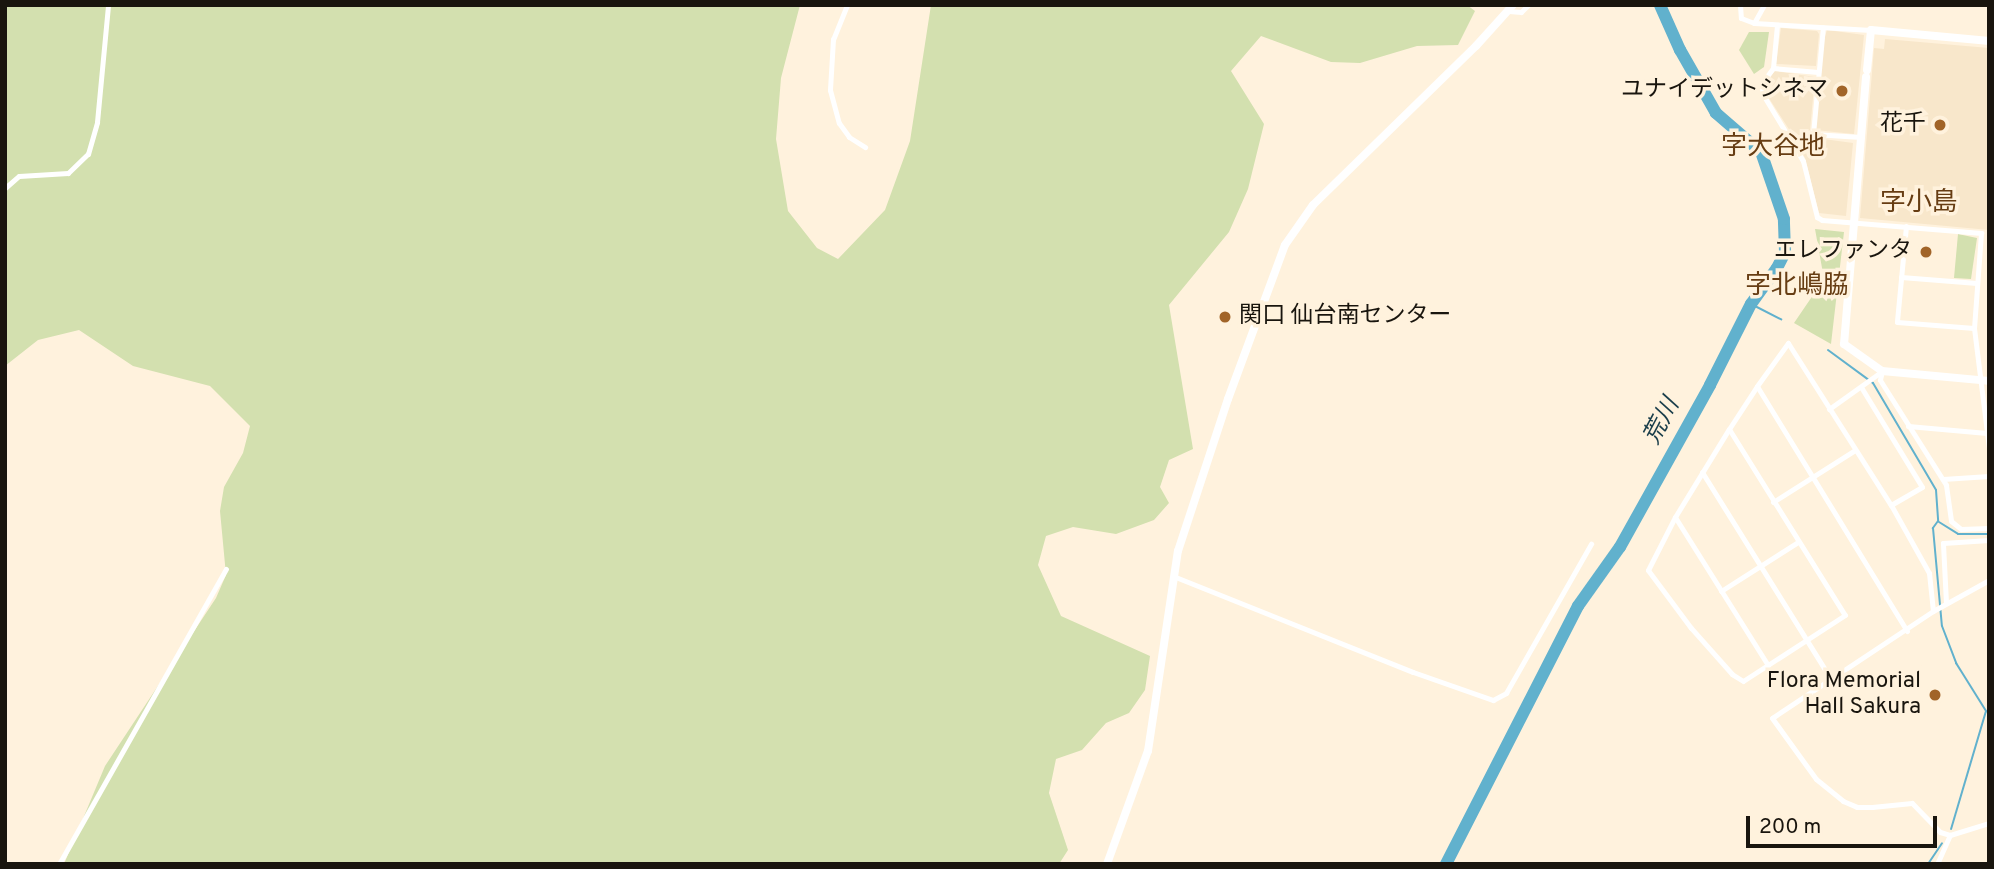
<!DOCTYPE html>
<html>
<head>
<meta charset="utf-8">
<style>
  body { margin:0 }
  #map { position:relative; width:1994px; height:869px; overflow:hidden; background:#fff2dd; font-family:Overpass,"Noto Sans JP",sans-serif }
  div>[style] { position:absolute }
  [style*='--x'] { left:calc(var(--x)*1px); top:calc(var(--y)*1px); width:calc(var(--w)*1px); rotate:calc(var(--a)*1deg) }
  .built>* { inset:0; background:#f8e7cb }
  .green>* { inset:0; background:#d3e0af }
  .stream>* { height:2px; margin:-1px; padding:0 1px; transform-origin:1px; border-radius:1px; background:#61b1cd }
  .river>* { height:12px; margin:-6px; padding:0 6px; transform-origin:6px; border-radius:6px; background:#61b1cd }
  .street>* { height:5px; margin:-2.5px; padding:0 2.5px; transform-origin:2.5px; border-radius:2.5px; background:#fff }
  .secondary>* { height:8px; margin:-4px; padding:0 4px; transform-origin:4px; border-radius:4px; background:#fff }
  .dots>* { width:19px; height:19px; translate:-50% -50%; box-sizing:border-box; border:4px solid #fff2dd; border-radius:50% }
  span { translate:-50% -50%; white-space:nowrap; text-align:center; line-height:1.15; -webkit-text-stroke:7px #fff2dd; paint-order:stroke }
  .poi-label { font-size:23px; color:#19150e }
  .right { translate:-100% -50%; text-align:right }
  .left { translate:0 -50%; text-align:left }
  .water-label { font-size:24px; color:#193d4a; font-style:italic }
  .quarter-label { font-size:26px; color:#673d13 }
  .frame { position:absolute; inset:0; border:7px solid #19150e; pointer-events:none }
  .scale { position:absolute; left:1746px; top:816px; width:191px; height:32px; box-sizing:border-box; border:4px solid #19150e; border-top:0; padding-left:9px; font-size:21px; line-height:24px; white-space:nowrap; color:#19150e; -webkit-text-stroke:5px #fff2dd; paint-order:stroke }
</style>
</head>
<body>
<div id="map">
  <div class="built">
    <i style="clip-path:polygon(1781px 28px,1817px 31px,1819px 34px,1816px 66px,1776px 64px)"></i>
    <i style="clip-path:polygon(1827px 30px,1864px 35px,1854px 134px,1815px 130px,1823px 43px)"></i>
    <i style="clip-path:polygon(1885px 39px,1989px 48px,1989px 230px,1860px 218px,1874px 48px,1884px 49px)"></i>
    <i style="clip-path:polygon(1775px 71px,1815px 77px,1810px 130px,1796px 140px,1765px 92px,1766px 81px)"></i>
    <i style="clip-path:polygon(1816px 138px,1853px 143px,1846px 216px,1819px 213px,1805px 158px,1799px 147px)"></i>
  </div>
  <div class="green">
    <i style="clip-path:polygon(5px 5px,800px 5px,781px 78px,776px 139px,788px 211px,817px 248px,838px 259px,885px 210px,910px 141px,931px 5px,1467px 5px,1475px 11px,1458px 45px,1417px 46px,1360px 63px,1331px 62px,1261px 36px,1231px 71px,1264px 124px,1248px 189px,1229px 232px,1169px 305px,1193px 449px,1169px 460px,1160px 487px,1169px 503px,1154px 520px,1116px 534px,1073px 527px,1046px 536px,1038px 565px,1061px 616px,1150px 656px,1145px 690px,1129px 713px,1106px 723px,1082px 750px,1056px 759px,1049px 793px,1068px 850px,1059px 864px,64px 864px,105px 766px,216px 598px,226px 575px,220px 511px,224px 487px,243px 453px,250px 426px,210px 386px,133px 366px,79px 330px,38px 340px,5px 366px)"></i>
    <i style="clip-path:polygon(1749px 32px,1769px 32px,1764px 67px,1754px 74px,1739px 50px)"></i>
    <i style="clip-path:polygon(1815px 229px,1844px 232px,1831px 344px,1794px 323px,1824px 279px)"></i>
    <i style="clip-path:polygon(1958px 234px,1977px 238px,1971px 279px,1954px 278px)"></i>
  </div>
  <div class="stream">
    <i style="--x:1751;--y:304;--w:34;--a:27"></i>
    <i style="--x:1828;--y:350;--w:56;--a:36.3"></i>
    <i style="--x:1873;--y:383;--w:124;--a:59.5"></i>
    <i style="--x:1936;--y:490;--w:31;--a:86"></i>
    <i style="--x:1938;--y:521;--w:9;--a:126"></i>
    <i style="--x:1933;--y:528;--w:98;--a:84.8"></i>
    <i style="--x:1942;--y:626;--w:40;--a:69"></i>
    <i style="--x:1956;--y:663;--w:57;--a:58"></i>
    <i style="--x:1986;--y:711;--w:123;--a:106.5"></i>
    <i style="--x:1939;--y:522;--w:22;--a:32"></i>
    <i style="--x:1958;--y:534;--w:31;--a:0"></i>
    <i style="--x:1928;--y:864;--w:25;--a:-56"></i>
  </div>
  <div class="river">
    <i style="--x:1446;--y:864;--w:290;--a:-62.9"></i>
    <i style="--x:1578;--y:606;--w:72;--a:-54.6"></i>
    <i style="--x:1620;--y:547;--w:185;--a:-60.9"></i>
    <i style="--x:1710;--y:385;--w:91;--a:-63.2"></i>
    <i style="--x:1751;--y:304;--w:44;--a:-54.2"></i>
    <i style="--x:1777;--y:268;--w:18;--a:-63"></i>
    <i style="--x:1785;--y:252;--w:33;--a:-92"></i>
    <i style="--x:1784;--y:219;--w:71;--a:-108.9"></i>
    <i style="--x:1761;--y:152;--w:60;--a:-139.1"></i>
    <i style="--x:1716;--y:113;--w:73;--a:-119.7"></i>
    <i style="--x:1680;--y:50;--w:49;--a:-114"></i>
  </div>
  <div class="street">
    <i style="--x:847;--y:5;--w:37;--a:112"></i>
    <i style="--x:833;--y:39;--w:51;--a:93.4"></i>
    <i style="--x:830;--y:90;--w:34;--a:75"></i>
    <i style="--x:839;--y:123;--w:17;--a:54"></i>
    <i style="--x:849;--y:137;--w:19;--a:32"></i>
    <i style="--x:1740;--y:5;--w:13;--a:86"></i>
    <i style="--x:1741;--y:18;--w:14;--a:21"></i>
    <i style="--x:1754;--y:23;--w:117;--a:3.4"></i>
    <i style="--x:1509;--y:11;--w:12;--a:5"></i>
    <i style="--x:1521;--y:12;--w:10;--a:-45"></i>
    <i style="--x:1754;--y:23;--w:21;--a:-61"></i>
    <i style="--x:1777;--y:25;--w:43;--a:95.3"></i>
    <i style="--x:1773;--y:68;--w:17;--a:126"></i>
    <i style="--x:1763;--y:82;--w:11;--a:95"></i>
    <i style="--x:1762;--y:93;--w:79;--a:58.9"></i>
    <i style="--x:1803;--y:161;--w:58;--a:76"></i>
    <i style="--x:1817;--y:217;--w:6;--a:31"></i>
    <i style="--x:1822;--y:220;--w:160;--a:4.7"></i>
    <i style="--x:1981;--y:233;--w:95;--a:94.2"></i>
    <i style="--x:1974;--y:328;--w:122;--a:82.9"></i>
    <i style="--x:1773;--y:68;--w:45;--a:5.1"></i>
    <i style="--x:1813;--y:134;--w:107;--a:-84.7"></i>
    <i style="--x:1794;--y:147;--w:23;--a:-34"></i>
    <i style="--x:1813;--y:134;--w:48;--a:3.6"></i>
    <i style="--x:5;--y:188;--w:18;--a:-41"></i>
    <i style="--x:19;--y:176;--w:49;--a:-3.5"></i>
    <i style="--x:68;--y:173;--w:28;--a:-44"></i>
    <i style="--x:88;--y:154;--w:33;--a:-74"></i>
    <i style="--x:97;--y:122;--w:118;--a:-84.6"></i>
    <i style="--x:1906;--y:226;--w:96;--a:95.4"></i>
    <i style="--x:1897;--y:322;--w:77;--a:4.5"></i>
    <i style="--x:1901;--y:277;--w:76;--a:4.5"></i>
    <i style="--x:1882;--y:371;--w:9;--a:103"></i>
    <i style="--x:1880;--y:380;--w:124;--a:57.8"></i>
    <i style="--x:1946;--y:485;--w:36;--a:82"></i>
    <i style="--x:1951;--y:521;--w:13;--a:39"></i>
    <i style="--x:1961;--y:529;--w:28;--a:-2"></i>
    <i style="--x:1861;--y:387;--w:117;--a:58.6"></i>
    <i style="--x:1922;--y:487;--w:36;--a:150"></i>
    <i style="--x:1829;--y:409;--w:65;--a:-35.6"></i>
    <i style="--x:1908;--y:426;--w:79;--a:5.1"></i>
    <i style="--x:1729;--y:429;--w:219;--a:58.1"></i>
    <i style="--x:1845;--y:615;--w:121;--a:147.1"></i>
    <i style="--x:1743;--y:681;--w:13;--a:-148"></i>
    <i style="--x:1732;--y:674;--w:62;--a:-131.7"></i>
    <i style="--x:1691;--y:628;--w:72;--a:-126.6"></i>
    <i style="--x:1648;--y:570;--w:59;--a:-63"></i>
    <i style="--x:1675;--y:517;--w:103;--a:-58.5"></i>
    <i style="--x:1729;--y:429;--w:51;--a:-56.9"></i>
    <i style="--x:1702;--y:472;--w:244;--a:58.1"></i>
    <i style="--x:1943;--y:479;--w:46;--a:-3.7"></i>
    <i style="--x:1773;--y:502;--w:97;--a:-32.4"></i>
    <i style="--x:1675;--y:517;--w:175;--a:57.9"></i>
    <i style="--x:1173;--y:576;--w:258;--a:21.8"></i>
    <i style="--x:1413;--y:672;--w:85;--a:19.3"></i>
    <i style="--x:1493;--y:700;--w:15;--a:-28"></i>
    <i style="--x:1506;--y:693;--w:172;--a:-60.3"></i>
    <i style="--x:1989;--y:580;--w:64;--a:151"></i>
    <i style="--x:1933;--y:611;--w:193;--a:146.4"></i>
    <i style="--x:1772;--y:718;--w:75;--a:54.2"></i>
    <i style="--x:1816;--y:779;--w:35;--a:39"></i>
    <i style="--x:1843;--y:801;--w:15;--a:23"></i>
    <i style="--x:1857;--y:807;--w:15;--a:0"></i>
    <i style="--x:1872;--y:807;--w:40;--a:-5.7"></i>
    <i style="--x:1912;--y:803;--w:40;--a:46"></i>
    <i style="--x:1940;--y:832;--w:10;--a:17"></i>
    <i style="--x:1950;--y:835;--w:41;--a:-17.1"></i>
    <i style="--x:1721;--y:591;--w:91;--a:-32.5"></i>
    <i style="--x:1946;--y:603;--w:60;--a:-92.9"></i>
    <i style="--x:1943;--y:543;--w:46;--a:-3.7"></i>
    <i style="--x:1907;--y:631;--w:287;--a:-121.5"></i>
    <i style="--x:1757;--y:386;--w:53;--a:-54.2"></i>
    <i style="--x:1788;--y:343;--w:192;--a:57.6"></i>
    <i style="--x:1891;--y:505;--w:78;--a:60.8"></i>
    <i style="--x:1929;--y:573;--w:38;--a:84"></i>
    <i style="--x:59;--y:864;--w:339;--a:-60.5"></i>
    <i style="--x:1937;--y:864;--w:32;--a:-66"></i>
  </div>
  <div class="secondary">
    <i style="--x:1867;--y:70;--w:40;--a:-84.3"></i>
    <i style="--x:1871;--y:30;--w:119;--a:5.3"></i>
    <i style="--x:1866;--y:77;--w:268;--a:94.7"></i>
    <i style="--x:1844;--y:344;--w:47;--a:35.4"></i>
    <i style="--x:1882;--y:371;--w:107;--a:5.3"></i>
    <i style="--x:1107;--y:864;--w:120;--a:-70.1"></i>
    <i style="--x:1148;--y:751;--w:202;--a:-81.5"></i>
    <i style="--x:1178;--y:551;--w:160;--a:-71.8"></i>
    <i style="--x:1228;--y:399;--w:164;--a:-69.7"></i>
    <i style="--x:1285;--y:245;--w:49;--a:-55"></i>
    <i style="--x:1313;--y:205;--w:228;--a:-44.3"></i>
    <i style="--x:1476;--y:46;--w:55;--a:-47.9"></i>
  </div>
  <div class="dots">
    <i style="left:1842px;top:91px;background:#a16428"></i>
    <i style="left:1940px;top:125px;background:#a16428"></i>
    <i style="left:1926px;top:252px;background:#a16428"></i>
    <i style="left:1225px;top:317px;background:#a16428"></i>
    <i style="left:1935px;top:695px;background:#a16428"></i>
  </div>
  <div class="poi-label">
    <span class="right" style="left:1828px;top:91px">ユナイデットシネマ</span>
    <span class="right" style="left:1926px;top:125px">花千</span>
    <span class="right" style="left:1912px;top:252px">エレファンタ</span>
    <span class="left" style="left:1239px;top:317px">関口 仙台南センター</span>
    <span class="right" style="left:1921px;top:695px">Flora Memorial<br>Hall Sakura</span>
  </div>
  <div class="water-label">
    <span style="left:1663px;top:422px;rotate:-62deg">荒川</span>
  </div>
  <div class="quarter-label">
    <span style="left:1773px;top:148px">字大谷地</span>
    <span style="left:1919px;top:204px">字小島</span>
    <span style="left:1797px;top:287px">字北嶋脇</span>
  </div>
  <div class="frame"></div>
  <div class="scale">200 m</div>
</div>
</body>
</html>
